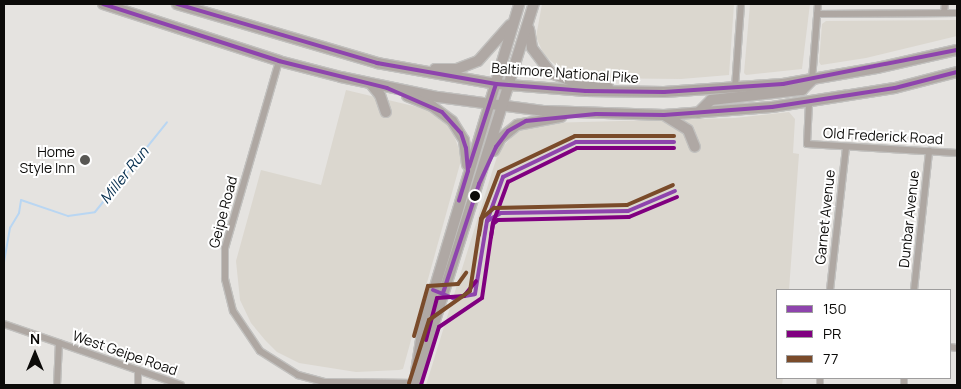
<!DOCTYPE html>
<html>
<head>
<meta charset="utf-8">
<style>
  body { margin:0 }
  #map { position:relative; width:961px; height:389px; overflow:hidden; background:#e5e3e0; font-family:Manrope,sans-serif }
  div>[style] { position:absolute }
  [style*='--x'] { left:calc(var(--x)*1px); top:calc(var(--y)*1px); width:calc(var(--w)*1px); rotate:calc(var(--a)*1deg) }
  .built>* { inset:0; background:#dbd7cf }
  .stream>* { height:2px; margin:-1px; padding:0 1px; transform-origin:1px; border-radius:1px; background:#b9d6f2 }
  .roads { filter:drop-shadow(1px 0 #c1c0be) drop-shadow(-1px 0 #c1c0be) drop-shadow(0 1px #c1c0be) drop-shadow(0 -1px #c1c0be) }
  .minor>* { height:6px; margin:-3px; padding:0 3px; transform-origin:3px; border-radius:3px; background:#aea7a2 }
  .primary>* { height:10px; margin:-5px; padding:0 5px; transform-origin:5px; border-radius:5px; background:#afa8a4 }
  .bus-1>* { height:4px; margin:-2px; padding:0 2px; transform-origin:2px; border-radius:2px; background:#8e44ad }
  .bus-2>* { height:4px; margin:-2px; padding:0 2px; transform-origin:2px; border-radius:2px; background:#800080 }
  .bus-3>* { height:4px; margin:-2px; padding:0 2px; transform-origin:2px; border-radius:2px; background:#7a4b2a }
  .dots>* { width:14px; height:14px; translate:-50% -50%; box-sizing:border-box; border:2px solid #fff; border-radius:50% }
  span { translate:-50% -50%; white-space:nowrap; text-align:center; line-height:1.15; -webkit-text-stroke:4px #fff; paint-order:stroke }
  .street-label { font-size:14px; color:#0c0b09 }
  .poi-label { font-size:14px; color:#0c0b09 }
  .right { translate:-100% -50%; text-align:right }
  .water-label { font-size:15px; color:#042d4d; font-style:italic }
  .frame { position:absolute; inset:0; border:5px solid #0c0b09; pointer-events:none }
  .legend { position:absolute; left:776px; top:289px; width:175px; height:90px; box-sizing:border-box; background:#fff; border:1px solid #9e9d9d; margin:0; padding:6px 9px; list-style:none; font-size:15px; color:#0c0b09 }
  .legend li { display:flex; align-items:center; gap:10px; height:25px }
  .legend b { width:25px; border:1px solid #9e9d9d }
  .north { position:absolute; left:10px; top:329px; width:50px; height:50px; -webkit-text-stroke:4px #fff; paint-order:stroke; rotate:0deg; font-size:14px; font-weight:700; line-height:20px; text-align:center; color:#0c0b09 }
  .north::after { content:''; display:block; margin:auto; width:18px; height:22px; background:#0c0b09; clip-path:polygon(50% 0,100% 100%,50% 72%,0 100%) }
</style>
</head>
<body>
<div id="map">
  <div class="built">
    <i style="clip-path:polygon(542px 4px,734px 4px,729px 75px,681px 79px,590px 78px,564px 72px,544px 55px,536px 37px)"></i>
    <i style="clip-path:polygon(750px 4px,810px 4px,802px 69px,746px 75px,744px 73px)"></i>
    <i style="clip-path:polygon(957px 20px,957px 36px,866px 58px,821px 65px,819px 62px,822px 24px,826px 21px)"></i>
    <i style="clip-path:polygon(346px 90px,426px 109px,444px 120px,452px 130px,460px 152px,460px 164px,403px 369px,399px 370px,356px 372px,299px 363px,277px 352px,265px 340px,251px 323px,240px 300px,236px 261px,261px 170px,321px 185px)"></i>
    <i style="clip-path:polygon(789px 112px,795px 119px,793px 153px,799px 154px,789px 290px,777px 290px,777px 378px,783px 378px,782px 385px,426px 385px,492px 172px,499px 151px,516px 133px,526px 126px,544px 123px,735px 118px)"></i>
  </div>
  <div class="stream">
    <i style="--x:4;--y:262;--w:35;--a:-80"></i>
    <i style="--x:10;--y:228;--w:17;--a:-59"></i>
    <i style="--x:19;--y:213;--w:13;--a:-81"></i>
    <i style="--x:21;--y:200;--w:50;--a:18.8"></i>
    <i style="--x:68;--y:216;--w:27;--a:-8"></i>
    <i style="--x:95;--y:212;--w:115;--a:-51.3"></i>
  </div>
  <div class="roads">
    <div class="minor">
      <i style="--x:944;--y:13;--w:9;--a:-84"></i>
      <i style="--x:817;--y:14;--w:140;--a:-0.4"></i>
      <i style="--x:279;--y:61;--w:195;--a:106.1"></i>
      <i style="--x:225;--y:248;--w:31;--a:90"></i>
      <i style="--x:225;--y:279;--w:33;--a:76"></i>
      <i style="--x:233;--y:311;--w:48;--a:56"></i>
      <i style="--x:260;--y:351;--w:45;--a:32.3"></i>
      <i style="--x:298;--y:375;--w:28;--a:15"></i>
      <i style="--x:325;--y:382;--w:91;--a:0.6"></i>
      <i style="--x:812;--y:80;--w:76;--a:-85.5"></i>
      <i style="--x:735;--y:88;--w:84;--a:-85.9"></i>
      <i style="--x:809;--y:103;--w:41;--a:92.8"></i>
      <i style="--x:807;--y:144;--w:150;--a:3.4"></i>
      <i style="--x:830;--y:290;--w:144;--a:-83.6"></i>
      <i style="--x:914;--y:290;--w:140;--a:-83.8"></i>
      <i style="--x:4;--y:324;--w:187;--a:19"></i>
      <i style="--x:950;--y:347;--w:7;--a:8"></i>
      <i style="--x:57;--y:385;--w:42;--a:-87.3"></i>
      <i style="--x:138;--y:385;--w:15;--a:-90"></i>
      <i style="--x:820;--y:385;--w:7;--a:-90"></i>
      <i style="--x:904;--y:385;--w:7;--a:-90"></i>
    </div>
    <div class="primary">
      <i style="--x:103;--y:4;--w:185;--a:17.9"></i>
      <i style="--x:279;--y:61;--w:64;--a:14.5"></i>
      <i style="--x:341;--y:77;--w:99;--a:11.7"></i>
      <i style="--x:438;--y:97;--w:108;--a:7.5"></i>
      <i style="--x:545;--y:111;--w:119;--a:1.9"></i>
      <i style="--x:664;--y:115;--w:108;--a:-4.2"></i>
      <i style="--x:772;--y:107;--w:124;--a:-8.8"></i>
      <i style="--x:895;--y:88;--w:64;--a:-14.5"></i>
      <i style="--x:177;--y:4;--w:209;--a:16.4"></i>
      <i style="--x:377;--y:63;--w:121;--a:10"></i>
      <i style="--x:496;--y:84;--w:90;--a:4.4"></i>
      <i style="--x:586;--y:91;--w:78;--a:0.7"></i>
      <i style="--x:664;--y:92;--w:119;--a:-3.8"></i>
      <i style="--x:783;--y:84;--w:95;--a:-9.7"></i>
      <i style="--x:877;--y:68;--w:82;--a:-12.7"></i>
      <i style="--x:529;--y:29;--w:19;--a:81"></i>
      <i style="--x:532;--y:48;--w:31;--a:53"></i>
      <i style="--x:551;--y:73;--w:28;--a:21"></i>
      <i style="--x:577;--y:83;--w:31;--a:6"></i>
      <i style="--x:435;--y:69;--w:22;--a:0"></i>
      <i style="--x:457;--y:69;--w:22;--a:-21"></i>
      <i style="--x:478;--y:61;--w:48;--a:-48.4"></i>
      <i style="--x:371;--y:84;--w:14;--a:51"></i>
      <i style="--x:380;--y:95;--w:18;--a:71"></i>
      <i style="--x:407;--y:96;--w:27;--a:22"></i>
      <i style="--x:432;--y:106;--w:25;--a:37"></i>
      <i style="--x:452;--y:121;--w:22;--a:58"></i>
      <i style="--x:464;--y:140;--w:25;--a:83"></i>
      <i style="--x:698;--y:113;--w:18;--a:-45"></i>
      <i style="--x:711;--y:100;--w:92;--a:-6.3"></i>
      <i style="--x:802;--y:90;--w:14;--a:-45"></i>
      <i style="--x:664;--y:115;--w:28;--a:32"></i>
      <i style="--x:688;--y:130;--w:18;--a:68"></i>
      <i style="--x:494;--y:151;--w:15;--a:-62"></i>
      <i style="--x:501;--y:138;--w:21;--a:-39"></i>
      <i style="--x:517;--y:125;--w:45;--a:-10.3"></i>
      <i style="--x:416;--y:372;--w:46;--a:-81.2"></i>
      <i style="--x:423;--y:327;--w:337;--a:-73.4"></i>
      <i style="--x:415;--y:385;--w:399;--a:-72.7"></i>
    </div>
  </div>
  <div class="bus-1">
    <i style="--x:103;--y:4;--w:185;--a:17.9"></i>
    <i style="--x:279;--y:61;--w:111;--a:14"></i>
    <i style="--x:387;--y:88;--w:60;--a:23.6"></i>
    <i style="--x:442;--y:112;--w:28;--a:48"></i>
    <i style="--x:461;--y:133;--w:16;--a:72"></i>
    <i style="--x:466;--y:148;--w:23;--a:85"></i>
    <i style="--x:468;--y:171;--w:31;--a:107"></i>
    <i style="--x:177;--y:4;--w:209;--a:16.4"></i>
    <i style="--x:377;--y:63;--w:121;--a:10"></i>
    <i style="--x:496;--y:84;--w:90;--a:4.4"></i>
    <i style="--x:586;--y:91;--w:78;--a:0.7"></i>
    <i style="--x:664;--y:92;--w:119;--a:-3.8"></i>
    <i style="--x:783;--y:84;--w:177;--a:-11.1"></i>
    <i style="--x:469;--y:167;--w:87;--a:-72"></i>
    <i style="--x:487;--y:221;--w:16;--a:-30"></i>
    <i style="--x:501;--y:213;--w:127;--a:-0.9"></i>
    <i style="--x:628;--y:211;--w:51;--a:-23.1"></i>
    <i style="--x:433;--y:290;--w:22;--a:22"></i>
    <i style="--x:453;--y:298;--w:22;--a:-10"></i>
    <i style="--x:475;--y:294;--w:74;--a:-80.7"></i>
    <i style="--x:487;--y:221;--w:47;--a:-70"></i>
    <i style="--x:503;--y:177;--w:81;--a:-25.6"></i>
    <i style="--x:576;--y:142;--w:98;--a:0"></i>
    <i style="--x:443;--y:293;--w:115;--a:-71.7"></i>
    <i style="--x:479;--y:184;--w:41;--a:-65.3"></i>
    <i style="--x:496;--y:147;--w:20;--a:-53"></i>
    <i style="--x:508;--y:131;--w:21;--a:-29"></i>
    <i style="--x:526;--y:121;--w:70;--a:-5.7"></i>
    <i style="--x:596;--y:114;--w:68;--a:0.8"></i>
    <i style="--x:664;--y:115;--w:108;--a:-4.2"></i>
    <i style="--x:772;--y:107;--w:124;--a:-8.8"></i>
    <i style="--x:895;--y:88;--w:64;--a:-14.5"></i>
  </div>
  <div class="bus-2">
    <i style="--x:491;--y:237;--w:13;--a:-81"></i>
    <i style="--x:493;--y:224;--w:6;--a:-39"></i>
    <i style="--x:498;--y:220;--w:131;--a:-1.3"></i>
    <i style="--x:629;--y:217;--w:52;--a:-22.6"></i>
    <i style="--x:426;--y:340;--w:43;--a:-75.3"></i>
    <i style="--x:437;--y:298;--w:27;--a:-4"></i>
    <i style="--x:464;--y:296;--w:19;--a:-51"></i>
    <i style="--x:421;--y:385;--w:61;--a:-72.8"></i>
    <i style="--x:439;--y:327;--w:52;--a:-34"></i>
    <i style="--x:482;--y:298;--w:76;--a:-81.7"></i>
    <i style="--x:493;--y:223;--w:44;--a:-69.9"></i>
    <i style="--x:508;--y:182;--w:77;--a:-26.2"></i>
    <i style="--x:577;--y:148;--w:97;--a:0"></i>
  </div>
  <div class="bus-3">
    <i style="--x:479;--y:235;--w:17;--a:-80"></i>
    <i style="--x:482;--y:218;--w:16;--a:-40"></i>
    <i style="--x:494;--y:208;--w:133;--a:-1.3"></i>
    <i style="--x:627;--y:205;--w:50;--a:-23.5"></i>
    <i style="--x:414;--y:336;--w:52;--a:-74.4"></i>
    <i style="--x:428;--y:286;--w:30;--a:-4"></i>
    <i style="--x:458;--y:284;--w:14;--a:-54"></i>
    <i style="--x:409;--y:383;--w:66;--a:-72.4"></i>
    <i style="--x:429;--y:320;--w:50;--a:-35.3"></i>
    <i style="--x:470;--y:291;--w:73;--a:-81.3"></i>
    <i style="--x:481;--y:219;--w:50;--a:-69"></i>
    <i style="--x:499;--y:172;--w:84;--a:-25.3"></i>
    <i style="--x:575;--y:136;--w:99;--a:0"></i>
  </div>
  <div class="dots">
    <i style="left:85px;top:160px;background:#585754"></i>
    <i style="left:475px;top:196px;background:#0c0b09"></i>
  </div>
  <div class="street-label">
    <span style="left:565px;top:73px;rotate:4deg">Baltimore National Pike</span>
    <span style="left:883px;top:136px;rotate:3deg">Old Frederick Road</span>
    <span style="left:223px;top:212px;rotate:-75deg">Geipe Road</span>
    <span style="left:825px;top:217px;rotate:-84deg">Garnet Avenue</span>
    <span style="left:909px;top:219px;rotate:-84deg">Dunbar Avenue</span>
    <span style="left:125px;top:353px;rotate:19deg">West Geipe Road</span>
  </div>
  <div class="poi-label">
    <span class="right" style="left:75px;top:160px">Home<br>Style Inn</span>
  </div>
  <div class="water-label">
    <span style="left:124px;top:175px;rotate:-51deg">Miller Run</span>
  </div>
  <div class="frame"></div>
  <ul class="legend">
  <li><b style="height:6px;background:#8e44ad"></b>150</li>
  <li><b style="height:6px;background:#800080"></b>PR</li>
  <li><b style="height:6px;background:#7a4b2a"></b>77</li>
  </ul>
  <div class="north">N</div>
</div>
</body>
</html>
